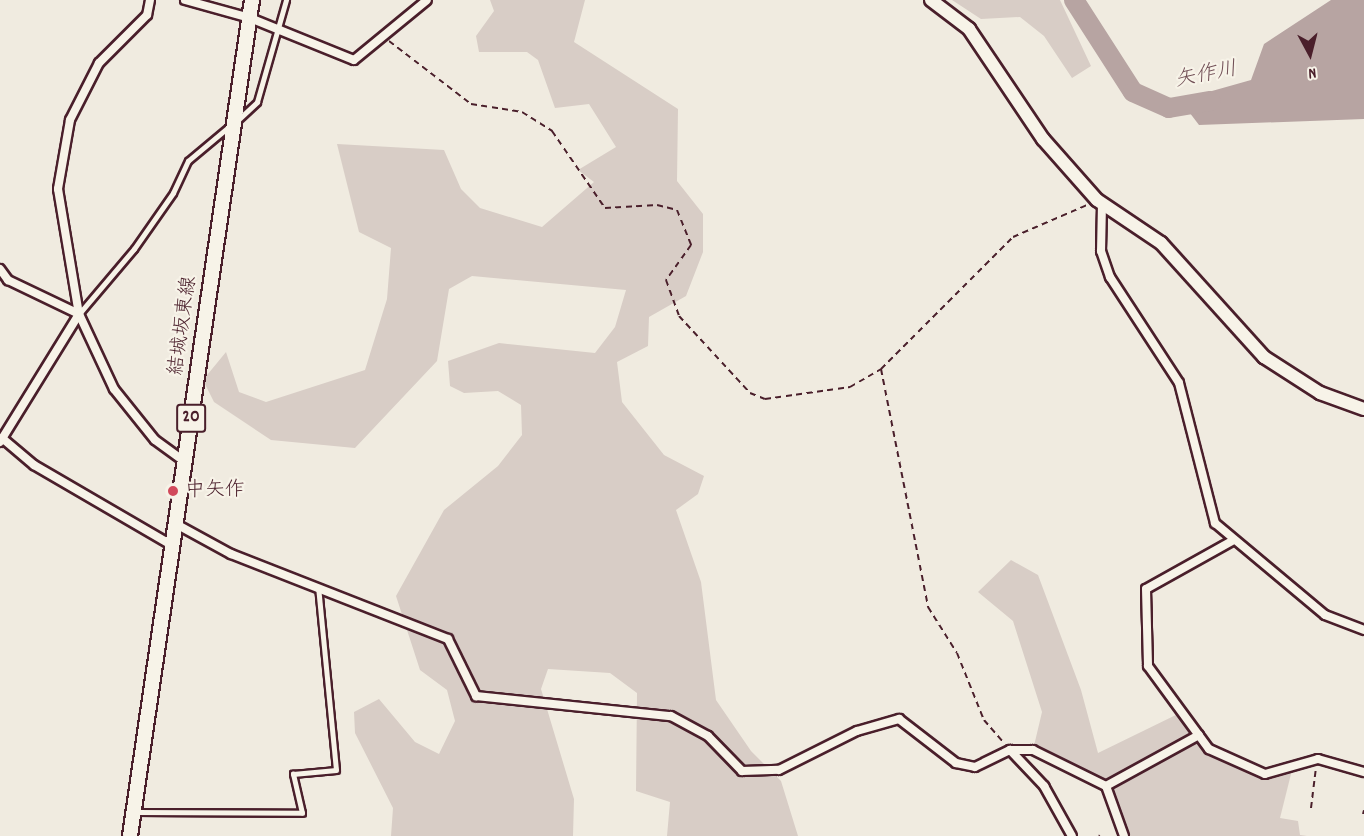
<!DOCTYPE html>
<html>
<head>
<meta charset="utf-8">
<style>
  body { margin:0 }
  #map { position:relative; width:1364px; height:836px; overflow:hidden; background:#f0ebe0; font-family:Dekko,"Klee One",sans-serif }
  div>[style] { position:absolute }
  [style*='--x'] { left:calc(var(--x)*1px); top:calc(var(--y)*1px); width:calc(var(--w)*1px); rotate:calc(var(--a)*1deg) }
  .green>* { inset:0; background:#d8cdc6 }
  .water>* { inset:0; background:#b7a4a2 }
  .river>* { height:20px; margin:-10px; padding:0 10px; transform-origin:10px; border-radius:10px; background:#b7a4a2 }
  .path>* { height:2px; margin-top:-1px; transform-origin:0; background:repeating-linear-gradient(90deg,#4a1f2b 0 6px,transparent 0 10.5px) }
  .roads { filter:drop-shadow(2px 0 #4a1f2b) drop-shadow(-2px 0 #4a1f2b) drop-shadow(0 2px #4a1f2b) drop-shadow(0 -2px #4a1f2b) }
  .lane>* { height:4.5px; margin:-2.25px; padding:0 2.25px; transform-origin:2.25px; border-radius:2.25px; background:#f7f3e8 }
  .street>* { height:8px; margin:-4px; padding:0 4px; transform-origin:4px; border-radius:4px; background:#f7f3e8 }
  .secondary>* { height:12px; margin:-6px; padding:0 6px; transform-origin:6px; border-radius:6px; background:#f7f3e8 }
  .primary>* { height:14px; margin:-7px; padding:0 7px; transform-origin:7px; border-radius:7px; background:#f7f3e8 }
  .dots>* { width:16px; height:16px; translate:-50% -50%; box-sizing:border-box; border:3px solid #f7f3e8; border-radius:50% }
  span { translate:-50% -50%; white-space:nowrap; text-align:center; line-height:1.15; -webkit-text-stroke:4.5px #f7f3e8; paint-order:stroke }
  .shield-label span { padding:2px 4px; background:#f7f3e8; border:2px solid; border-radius:4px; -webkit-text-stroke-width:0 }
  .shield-label { font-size:18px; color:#4a1f2b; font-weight:700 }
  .street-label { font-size:20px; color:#4a1f2b }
  .poi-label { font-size:20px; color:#4a1f2b }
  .left { translate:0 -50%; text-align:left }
  .water-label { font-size:21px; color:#704e55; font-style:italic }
  .north { position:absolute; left:1280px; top:24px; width:60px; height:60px; -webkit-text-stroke:4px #f7f3e8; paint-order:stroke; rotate:173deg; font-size:16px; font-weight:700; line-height:24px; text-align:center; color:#4a1f2b }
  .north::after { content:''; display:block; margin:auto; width:21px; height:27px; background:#4a1f2b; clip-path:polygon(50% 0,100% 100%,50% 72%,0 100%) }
</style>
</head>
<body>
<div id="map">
  <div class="green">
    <i style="clip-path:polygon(490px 0,585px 0,574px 42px,678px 109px,677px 181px,703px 214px,703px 252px,686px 296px,649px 317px,648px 346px,617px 362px,622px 402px,664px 455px,704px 476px,698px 494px,676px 510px,701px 582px,716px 700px,751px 751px,781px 781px,798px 836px,667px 836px,670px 802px,636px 791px,637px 693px,610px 673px,548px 669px,541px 689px,574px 799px,573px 836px,391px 836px,393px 808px,355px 733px,354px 712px,379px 699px,415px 742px,439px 754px,455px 721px,447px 690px,420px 670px,396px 596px,444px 510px,498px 466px,522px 435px,521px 405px,498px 391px,464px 393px,450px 386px,448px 361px,499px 343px,595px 353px,615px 327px,626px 290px,472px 276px,449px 289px,437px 361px,355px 448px,271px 440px,214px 402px,203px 380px,226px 352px,239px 392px,266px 402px,365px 370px,387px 299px,391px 248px,359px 232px,337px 144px,444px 150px,461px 189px,480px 208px,542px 227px,594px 182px,578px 170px,616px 147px,589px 104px,555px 108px,538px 60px,527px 52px,479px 52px,476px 36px,494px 11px)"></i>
    <i style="clip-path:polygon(952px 0,1060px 0,1091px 66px,1072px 78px,1044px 36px,1020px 17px,981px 19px)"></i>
    <i style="clip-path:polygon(1011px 560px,1038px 575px,1081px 690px,1098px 753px,1182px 712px,1209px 749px,1265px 774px,1293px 766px,1280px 818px,1298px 821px,1300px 835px,1307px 836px,1124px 836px,1106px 786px,1033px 750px,1042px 712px,1013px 621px,978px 592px)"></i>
  </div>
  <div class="water">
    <i style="clip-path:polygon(1331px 0,1364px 0,1364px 119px,1199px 125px,1180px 100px,1251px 80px,1264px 44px)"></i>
  </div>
  <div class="river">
    <i style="--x:1074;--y:0;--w:109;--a:57.3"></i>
    <i style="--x:1133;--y:92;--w:39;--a:24"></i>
    <i style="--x:1169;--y:108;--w:42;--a:-9.7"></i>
  </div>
  <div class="path">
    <i style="--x:389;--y:41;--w:103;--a:37.5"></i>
    <i style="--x:471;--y:104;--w:52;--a:8.9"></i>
    <i style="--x:522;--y:112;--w:36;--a:32"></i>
    <i style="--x:552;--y:131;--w:93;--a:55.5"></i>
    <i style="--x:605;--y:208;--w:52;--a:-3.3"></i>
    <i style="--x:657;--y:205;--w:21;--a:14"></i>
    <i style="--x:677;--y:210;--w:38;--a:68"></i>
    <i style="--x:691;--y:245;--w:43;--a:125.5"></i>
    <i style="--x:666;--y:280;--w:38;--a:70"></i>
    <i style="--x:679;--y:316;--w:105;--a:47.3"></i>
    <i style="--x:750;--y:393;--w:16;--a:22"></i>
    <i style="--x:765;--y:399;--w:86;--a:-8"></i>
    <i style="--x:850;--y:387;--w:36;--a:-30"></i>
    <i style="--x:881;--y:369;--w:187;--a:-45"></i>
    <i style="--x:1013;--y:237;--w:81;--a:-23.4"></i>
    <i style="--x:881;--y:369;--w:243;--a:78.8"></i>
    <i style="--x:928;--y:607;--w:54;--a:57.8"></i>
    <i style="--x:957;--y:653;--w:72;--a:68.1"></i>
    <i style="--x:984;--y:720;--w:30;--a:49"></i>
    <i style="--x:1311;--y:808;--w:39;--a:-83"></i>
    <i style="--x:1363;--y:814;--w:4;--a:-76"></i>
    <i style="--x:1099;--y:836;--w:1;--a:-45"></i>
  </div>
  <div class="roads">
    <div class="lane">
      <i style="--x:238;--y:120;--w:26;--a:-43"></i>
      <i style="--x:257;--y:102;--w:106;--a:-74.1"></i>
      <i style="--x:79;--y:314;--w:85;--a:-49.8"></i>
      <i style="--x:134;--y:249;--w:68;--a:-55.1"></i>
      <i style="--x:173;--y:193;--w:35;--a:-65"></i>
      <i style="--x:188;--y:161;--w:56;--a:-39.9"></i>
      <i style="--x:136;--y:812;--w:166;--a:0.3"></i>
      <i style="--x:302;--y:813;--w:40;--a:-103"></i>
      <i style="--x:293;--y:774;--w:43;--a:-5.3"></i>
      <i style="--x:336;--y:770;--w:183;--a:-95.6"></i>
    </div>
    <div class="street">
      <i style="--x:150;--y:0;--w:15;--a:101"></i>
      <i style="--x:147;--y:15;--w:68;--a:135"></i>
      <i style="--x:99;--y:63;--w:64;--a:117"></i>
      <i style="--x:70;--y:120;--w:70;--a:99.9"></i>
      <i style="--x:58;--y:189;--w:127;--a:80.5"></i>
      <i style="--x:79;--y:314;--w:83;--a:65"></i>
      <i style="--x:114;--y:389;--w:65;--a:51.2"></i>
      <i style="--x:155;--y:440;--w:37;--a:36"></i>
      <i style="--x:185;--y:0;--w:67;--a:15.5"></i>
      <i style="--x:250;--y:18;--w:112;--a:22"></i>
      <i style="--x:354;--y:60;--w:94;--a:-39.4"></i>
      <i style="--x:1102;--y:204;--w:47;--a:91.2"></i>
      <i style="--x:1101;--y:251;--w:28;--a:71"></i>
      <i style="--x:1110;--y:277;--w:126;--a:56.9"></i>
      <i style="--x:1179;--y:383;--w:145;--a:75.6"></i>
      <i style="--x:1215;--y:523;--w:143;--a:39.9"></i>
      <i style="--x:1325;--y:615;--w:42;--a:21"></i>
      <i style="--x:0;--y:269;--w:14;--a:54"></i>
      <i style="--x:8;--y:280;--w:79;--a:25.6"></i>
      <i style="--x:2;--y:438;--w:42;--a:40.2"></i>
      <i style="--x:34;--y:465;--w:161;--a:30.2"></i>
      <i style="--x:0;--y:442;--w:150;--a:-58.3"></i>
      <i style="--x:176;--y:524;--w:63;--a:28.6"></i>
      <i style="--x:231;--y:554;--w:233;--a:21.4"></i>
      <i style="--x:448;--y:639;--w:64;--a:63.8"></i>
      <i style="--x:476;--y:696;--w:196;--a:5.9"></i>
      <i style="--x:671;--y:716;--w:42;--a:28.4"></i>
      <i style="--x:708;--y:736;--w:49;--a:45.8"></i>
      <i style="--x:742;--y:771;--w:37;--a:-2"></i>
      <i style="--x:779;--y:770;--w:87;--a:-26.6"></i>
      <i style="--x:857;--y:731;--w:44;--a:-15.9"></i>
      <i style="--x:899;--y:719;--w:72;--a:37.7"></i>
      <i style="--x:956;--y:763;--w:19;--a:12"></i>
      <i style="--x:975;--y:767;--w:39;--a:-26"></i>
      <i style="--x:1010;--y:750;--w:23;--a:0"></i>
      <i style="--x:1033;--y:750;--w:81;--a:26.3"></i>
      <i style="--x:1232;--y:541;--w:98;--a:150.8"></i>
      <i style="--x:1146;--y:589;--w:77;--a:88.5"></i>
      <i style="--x:1148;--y:666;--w:103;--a:53.7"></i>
      <i style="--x:1209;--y:749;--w:61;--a:24.1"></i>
      <i style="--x:1265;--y:774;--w:55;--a:-15.8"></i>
      <i style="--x:1318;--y:759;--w:48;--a:15.8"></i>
      <i style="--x:1010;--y:750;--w:50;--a:46.6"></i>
      <i style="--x:1044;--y:786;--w:57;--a:60.8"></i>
      <i style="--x:1124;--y:836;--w:53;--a:-109.8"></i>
      <i style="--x:1106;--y:786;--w:106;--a:-28.7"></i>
    </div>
    <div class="secondary">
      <i style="--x:931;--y:0;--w:48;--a:37.3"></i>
      <i style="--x:969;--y:29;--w:133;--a:56.1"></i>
      <i style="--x:1043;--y:139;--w:81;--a:48.5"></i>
      <i style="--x:1097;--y:200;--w:77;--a:33.9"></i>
      <i style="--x:1161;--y:243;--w:154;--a:47.9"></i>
      <i style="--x:1264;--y:357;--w:67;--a:32.7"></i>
      <i style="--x:1320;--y:393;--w:47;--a:20"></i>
    </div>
    <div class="primary">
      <i style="--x:130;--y:836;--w:845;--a:-81.7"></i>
    </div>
  </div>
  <div class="dots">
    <i style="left:173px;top:491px;background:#d1495b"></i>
  </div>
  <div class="shield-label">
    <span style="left:191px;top:418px">20</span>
  </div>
  <div class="street-label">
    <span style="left:184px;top:326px;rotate:-82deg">結城坂東線</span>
  </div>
  <div class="poi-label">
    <span class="left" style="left:185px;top:491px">中矢作</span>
  </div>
  <div class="water-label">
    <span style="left:1206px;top:76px;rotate:-11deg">矢作川</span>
  </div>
  <div class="north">N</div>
</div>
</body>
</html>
